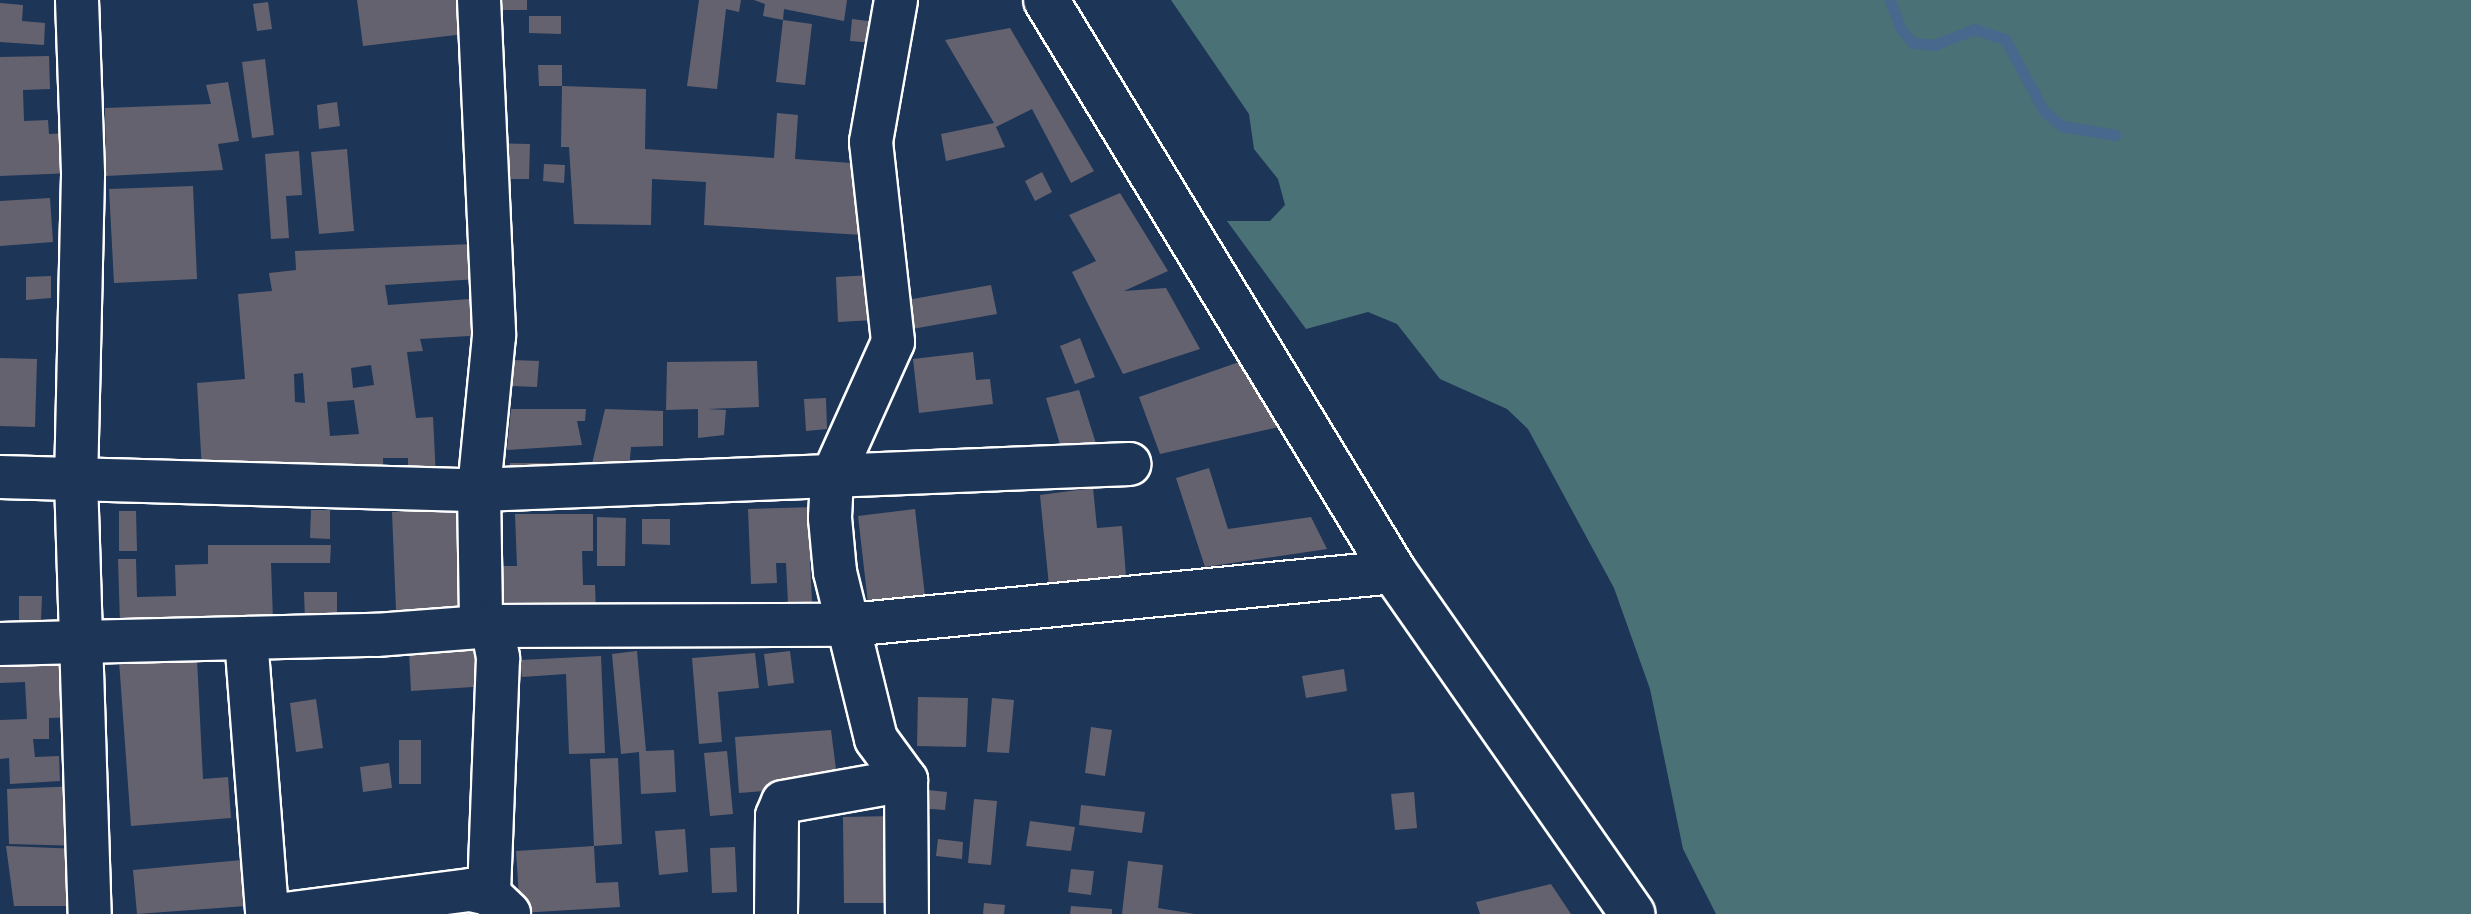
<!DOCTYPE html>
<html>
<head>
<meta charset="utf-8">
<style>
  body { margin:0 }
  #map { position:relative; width:2471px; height:914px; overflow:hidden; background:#1d3557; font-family:Pangolin,sans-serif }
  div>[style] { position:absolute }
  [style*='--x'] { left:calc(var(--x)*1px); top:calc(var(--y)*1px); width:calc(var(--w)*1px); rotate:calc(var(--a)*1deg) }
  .green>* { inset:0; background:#4a7276 }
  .stream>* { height:11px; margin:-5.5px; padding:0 5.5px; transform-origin:5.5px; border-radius:5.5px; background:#48688e }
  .building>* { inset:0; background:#656270 }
  .roads { filter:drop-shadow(2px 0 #fff) drop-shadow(-2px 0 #fff) drop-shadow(0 2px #fff) drop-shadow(0 -2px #fff) }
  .street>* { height:42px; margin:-21px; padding:0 21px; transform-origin:21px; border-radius:21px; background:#1d3557 }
  .secondary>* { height:44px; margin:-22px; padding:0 22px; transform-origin:22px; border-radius:22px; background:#1d3557 }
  span { translate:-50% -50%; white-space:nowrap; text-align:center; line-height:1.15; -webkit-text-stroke:8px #1d3557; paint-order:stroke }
</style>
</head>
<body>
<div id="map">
  <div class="green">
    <i style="clip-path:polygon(1171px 0,2471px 0,2471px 914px,1716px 914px,1683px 849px,1650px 689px,1614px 588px,1528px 429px,1507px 409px,1440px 379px,1397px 324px,1368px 312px,1306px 329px,1227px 221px,1270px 221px,1285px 205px,1278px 179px,1254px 149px,1249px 114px)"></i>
  </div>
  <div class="stream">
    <i style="--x:1890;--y:0;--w:30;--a:70"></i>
    <i style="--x:1900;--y:28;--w:20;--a:49"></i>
    <i style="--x:1913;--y:43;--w:21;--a:5"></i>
    <i style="--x:1934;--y:45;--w:43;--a:-21.8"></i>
    <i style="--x:1974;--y:29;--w:33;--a:18"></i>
    <i style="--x:2005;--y:39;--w:82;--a:61.6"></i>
    <i style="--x:2044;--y:111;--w:23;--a:40"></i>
    <i style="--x:2062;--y:126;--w:54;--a:9.6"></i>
  </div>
  <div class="building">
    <i style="clip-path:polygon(357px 0,470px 0,473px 33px,363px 46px)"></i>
    <i style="clip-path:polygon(494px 0,527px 0,527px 10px,494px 10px)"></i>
    <i style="clip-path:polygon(699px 0,741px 0,739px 12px,726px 9px,717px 89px,687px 86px)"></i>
    <i style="clip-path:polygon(754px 0,847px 0,844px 21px,784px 9px,783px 20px,812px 24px,805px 85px,776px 82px,783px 20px,763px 16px,765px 4px)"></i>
    <i style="clip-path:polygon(268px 2px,272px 29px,257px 31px,253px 4px)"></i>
    <i style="clip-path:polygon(0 3px,23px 5px,22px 21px,45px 23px,44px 45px,0 42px)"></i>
    <i style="clip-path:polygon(529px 16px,561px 16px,561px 34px,529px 33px)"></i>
    <i style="clip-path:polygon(852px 19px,876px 22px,874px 43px,850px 41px)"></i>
    <i style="clip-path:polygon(1010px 28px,1094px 171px,1071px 183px,1032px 109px,996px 127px,1005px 147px,946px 161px,941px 134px,994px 123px,945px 40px)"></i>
    <i style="clip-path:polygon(49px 56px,50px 89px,23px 90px,24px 121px,48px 120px,49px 134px,72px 133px,73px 173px,0 176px,0 57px)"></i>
    <i style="clip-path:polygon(265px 59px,274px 135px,252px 138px,242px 62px)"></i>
    <i style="clip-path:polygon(538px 65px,562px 65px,562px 86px,646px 89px,645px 149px,774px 158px,777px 113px,798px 115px,795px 159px,866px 164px,862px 235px,704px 225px,706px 182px,652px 179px,651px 225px,574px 224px,569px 147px,561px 147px,562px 86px,539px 86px)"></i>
    <i style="clip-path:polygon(228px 82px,239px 141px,218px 144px,223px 170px,106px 176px,105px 108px,211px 104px,206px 85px)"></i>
    <i style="clip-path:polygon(337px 102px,340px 126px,319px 129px,317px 105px)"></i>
    <i style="clip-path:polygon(493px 143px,530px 144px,529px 179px,492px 179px)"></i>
    <i style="clip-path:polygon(347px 149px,354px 231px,319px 234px,311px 152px)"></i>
    <i style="clip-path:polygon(299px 151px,302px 195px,286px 196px,289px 238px,271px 239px,265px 154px)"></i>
    <i style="clip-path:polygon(544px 164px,565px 165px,564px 183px,543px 181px)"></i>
    <i style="clip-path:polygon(1042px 172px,1052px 192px,1035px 201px,1025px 181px)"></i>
    <i style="clip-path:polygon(193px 186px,197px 279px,114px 283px,109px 189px)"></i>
    <i style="clip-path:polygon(1120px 193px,1168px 271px,1124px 291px,1166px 288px,1200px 349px,1123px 374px,1072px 272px,1096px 261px,1069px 215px)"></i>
    <i style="clip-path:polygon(50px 198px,53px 242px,0 246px,0 201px)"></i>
    <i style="clip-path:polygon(evenodd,473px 244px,478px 279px,385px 285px,388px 305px,483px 298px,485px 335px,420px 339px,423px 351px,407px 352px,416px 418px,433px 417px,436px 478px,408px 480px,408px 458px,383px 458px,383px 467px,202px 471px,197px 383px,245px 379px,238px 294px,272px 291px,269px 273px,296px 270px,295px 251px,473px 244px,371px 365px,374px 385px,353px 388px,351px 368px,371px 365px,473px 244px,303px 373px,305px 403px,295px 402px,294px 374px,303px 373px,473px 244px,354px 400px,359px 434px,330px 436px,327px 402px,354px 400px)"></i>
    <i style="clip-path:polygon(872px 275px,874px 320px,838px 322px,836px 277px)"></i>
    <i style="clip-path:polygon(51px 276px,51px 298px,26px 300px,26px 277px)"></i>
    <i style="clip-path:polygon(991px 285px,997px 314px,912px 329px,907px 300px)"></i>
    <i style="clip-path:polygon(1080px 338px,1095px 377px,1075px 384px,1060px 346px)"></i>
    <i style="clip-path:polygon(973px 352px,976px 380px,990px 379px,993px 404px,919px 413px,913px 359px)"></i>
    <i style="clip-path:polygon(0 358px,37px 359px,35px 427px,0 426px)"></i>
    <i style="clip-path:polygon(512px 360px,539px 361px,537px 387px,511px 386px)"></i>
    <i style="clip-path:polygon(757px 361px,759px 407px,707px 409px,726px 410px,724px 435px,698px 438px,698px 409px,666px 410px,667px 362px)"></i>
    <i style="clip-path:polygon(1242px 361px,1279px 427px,1160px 454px,1139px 397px)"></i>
    <i style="clip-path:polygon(1079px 390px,1100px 456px,1066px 464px,1046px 398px)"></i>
    <i style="clip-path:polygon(826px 398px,827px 429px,806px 431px,804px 399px)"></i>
    <i style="clip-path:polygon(511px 409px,586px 409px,585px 421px,577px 421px,582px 445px,507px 450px)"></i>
    <i style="clip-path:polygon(605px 409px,663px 411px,663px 446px,631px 447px,628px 480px,592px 464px)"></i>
    <i style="clip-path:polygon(510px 463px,560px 463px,559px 485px,509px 484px)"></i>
    <i style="clip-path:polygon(1209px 468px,1228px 529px,1311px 517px,1327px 549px,1205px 567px,1176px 478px)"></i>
    <i style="clip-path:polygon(1093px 488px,1097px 528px,1122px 526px,1127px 589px,1050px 596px,1040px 495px)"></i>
    <i style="clip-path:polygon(817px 507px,820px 561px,810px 561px,812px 602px,788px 603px,786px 563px,776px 563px,777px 583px,751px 584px,748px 509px)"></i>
    <i style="clip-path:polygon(471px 509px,475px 608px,396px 610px,392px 512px)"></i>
    <i style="clip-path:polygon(915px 509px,925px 596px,868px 603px,858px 516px)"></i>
    <i style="clip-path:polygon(311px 510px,330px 510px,330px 539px,310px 538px)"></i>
    <i style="clip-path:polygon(119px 511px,136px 511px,137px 551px,119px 551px)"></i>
    <i style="clip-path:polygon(515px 514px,593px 514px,593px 551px,582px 551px,583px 585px,595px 585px,596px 611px,487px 617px,486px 566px,517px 566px)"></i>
    <i style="clip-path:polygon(597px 517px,626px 518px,625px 566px,597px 566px)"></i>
    <i style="clip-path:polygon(642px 519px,670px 519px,670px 545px,642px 544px)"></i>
    <i style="clip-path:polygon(208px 545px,331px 545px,330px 563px,271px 563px,273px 620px,120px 623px,118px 559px,136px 559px,137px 597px,176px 596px,175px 565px,208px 564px)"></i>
    <i style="clip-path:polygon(304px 592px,337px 592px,337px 621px,305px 621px)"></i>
    <i style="clip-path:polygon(19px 596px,42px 596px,41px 622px,19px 622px)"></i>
    <i style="clip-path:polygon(485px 647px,488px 686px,411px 691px,409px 651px)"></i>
    <i style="clip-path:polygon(637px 651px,646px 751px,674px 750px,676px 792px,641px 794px,639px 752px,621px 754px,612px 654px)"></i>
    <i style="clip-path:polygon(790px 651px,794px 683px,768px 686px,764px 654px)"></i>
    <i style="clip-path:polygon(755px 653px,759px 688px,718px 692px,722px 742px,699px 744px,692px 658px)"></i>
    <i style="clip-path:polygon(601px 656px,605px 753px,569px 754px,566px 674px,522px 677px,520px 660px)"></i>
    <i style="clip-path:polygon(197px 659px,203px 779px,228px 777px,231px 818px,131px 826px,119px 661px)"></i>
    <i style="clip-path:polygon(73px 662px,76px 717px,49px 718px,49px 739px,33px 739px,35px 757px,59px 756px,60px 781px,10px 784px,9px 758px,0 759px,0 720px,27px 719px,25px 682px,0 683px,0 664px)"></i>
    <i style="clip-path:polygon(1344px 669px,1347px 691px,1306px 698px,1302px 676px)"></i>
    <i style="clip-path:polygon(918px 697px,968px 698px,966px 747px,917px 746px)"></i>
    <i style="clip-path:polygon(992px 698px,1014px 700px,1009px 753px,987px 752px)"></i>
    <i style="clip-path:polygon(316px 699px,323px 748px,296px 752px,290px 703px)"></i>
    <i style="clip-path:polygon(1091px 727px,1112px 730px,1105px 776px,1085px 773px)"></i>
    <i style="clip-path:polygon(831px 730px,838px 785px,739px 793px,735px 737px)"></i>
    <i style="clip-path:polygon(399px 740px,421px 740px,421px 784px,399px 784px)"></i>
    <i style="clip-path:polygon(727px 751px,733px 814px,710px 816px,704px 753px)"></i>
    <i style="clip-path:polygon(618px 758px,622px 844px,594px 846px,590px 759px)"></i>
    <i style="clip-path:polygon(389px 763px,392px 788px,363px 792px,360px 767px)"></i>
    <i style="clip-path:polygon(80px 786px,84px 846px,9px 844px,7px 789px)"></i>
    <i style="clip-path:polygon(919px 789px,947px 792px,945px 810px,917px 808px)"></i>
    <i style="clip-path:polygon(1414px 792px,1417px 828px,1395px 830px,1391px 794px)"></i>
    <i style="clip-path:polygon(974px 799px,997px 801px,991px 865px,968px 863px)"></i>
    <i style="clip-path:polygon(1081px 805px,1145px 812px,1142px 833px,1079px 825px)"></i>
    <i style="clip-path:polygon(895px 816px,897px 903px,844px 903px,843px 817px)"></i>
    <i style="clip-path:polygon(1030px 821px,1075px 827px,1071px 851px,1026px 846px)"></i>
    <i style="clip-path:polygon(685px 829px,688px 872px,659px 875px,655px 831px)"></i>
    <i style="clip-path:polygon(938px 839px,963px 842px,962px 859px,936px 856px)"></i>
    <i style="clip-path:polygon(6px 846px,79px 849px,79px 906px,14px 906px)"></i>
    <i style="clip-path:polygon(594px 846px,596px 883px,618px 882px,620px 907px,520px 913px,516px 851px)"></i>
    <i style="clip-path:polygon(735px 847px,737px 892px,712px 893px,710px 848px)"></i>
    <i style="clip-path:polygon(242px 860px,246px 906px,137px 914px,133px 870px)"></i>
    <i style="clip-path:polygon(1128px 861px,1163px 865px,1158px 908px,1195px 914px,1122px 914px)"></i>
    <i style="clip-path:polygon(1071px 869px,1094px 871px,1091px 895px,1068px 892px)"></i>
    <i style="clip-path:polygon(1551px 884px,1571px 914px,1480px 914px,1476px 902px)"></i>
    <i style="clip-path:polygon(984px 903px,1005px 905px,1004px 914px,983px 914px)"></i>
    <i style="clip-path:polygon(1071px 906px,1112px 909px,1112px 914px,1070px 914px)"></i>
  </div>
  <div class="roads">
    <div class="street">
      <i style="--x:77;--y:0;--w:175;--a:88"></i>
      <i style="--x:83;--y:175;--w:304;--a:91.3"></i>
      <i style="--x:76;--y:479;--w:435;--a:88.2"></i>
      <i style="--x:479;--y:0;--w:336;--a:87.4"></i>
      <i style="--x:494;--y:336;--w:155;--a:95.6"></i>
      <i style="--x:479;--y:490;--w:134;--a:89.1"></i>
      <i style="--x:481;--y:624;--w:11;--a:10"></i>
      <i style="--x:492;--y:626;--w:33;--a:79"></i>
      <i style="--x:498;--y:658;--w:236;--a:92.2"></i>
      <i style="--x:896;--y:0;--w:144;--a:100"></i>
      <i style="--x:871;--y:142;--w:201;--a:83.7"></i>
      <i style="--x:893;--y:342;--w:149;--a:114.2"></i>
      <i style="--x:832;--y:478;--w:40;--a:92.9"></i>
      <i style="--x:830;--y:518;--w:54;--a:84.7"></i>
      <i style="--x:835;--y:572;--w:172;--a:76.2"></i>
      <i style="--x:876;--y:739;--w:51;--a:53.8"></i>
      <i style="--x:906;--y:780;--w:134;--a:89.6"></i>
      <i style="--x:0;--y:477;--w:479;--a:1.6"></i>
      <i style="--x:479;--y:490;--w:651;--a:-2.29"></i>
      <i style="--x:246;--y:638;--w:277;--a:85.6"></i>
      <i style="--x:0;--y:644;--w:376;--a:-1.4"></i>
      <i style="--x:376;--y:635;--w:116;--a:-4.4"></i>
      <i style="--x:492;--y:626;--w:357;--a:-0.2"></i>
      <i style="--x:849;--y:625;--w:548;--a:-5.55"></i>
      <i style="--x:285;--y:914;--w:188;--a:-7.4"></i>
      <i style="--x:471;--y:890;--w:18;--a:13"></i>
      <i style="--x:489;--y:894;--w:28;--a:44"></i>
      <i style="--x:776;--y:914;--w:98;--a:-89.4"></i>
      <i style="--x:777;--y:816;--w:15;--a:-67"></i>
      <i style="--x:783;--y:802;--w:125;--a:-10.1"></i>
    </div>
    <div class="secondary">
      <i style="--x:1046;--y:0;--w:670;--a:58.68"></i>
      <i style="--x:1394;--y:572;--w:417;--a:55.1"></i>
    </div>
  </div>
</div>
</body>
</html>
